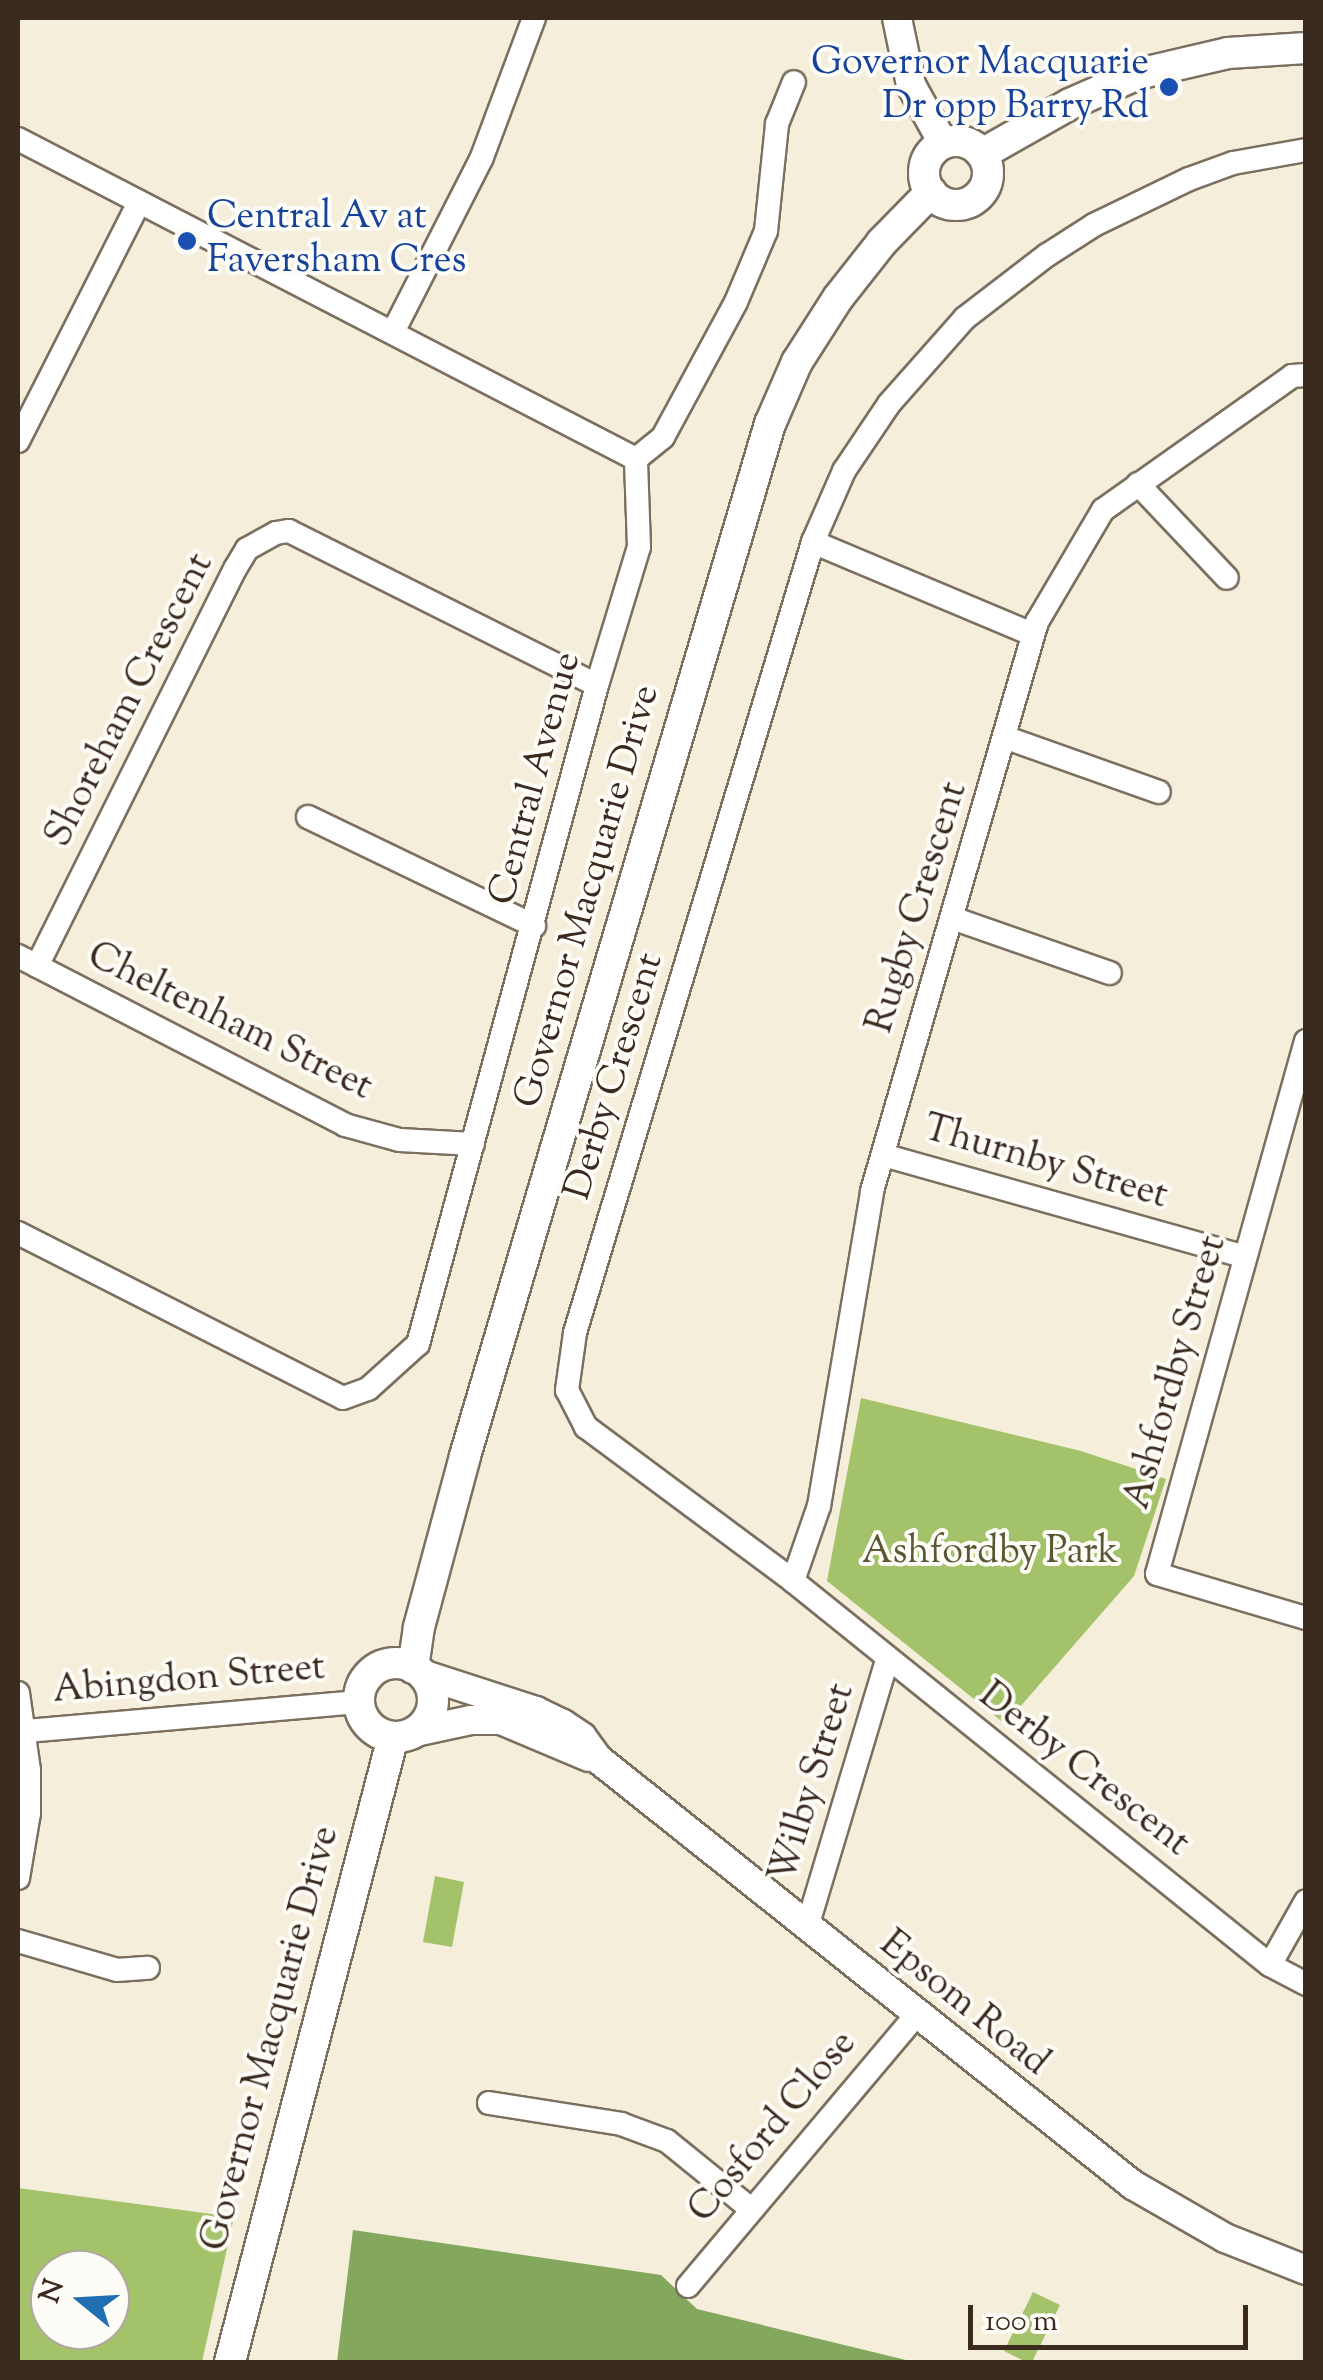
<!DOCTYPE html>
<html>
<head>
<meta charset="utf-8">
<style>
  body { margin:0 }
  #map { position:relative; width:1323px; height:2380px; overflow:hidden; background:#f5eedb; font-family:"Sorts Mill Goudy",serif }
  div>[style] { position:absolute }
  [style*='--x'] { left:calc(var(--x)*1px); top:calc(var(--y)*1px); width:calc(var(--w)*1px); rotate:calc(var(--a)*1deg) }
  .green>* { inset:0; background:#a4c269 }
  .forest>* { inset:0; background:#83a85d }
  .roads { filter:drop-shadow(2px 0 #7c6f60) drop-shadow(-2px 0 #7c6f60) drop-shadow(0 2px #7c6f60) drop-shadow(0 -2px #7c6f60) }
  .minor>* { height:22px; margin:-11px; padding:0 11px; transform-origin:11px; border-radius:11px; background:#fff }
  .tertiary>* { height:28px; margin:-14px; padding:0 14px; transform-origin:14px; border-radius:14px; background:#fff }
  .secondary>* { height:30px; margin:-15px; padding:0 15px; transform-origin:15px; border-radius:15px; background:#fff }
  .secondary>.ring { margin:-15px; padding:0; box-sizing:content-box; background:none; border:30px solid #fff; border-radius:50% }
  .dots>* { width:28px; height:28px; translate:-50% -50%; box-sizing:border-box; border:5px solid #fdfcf7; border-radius:50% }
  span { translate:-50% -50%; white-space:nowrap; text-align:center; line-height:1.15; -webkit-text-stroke:8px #fdfcf7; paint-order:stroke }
  .transit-label { font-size:38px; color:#164399 }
  .right { translate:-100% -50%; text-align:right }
  .left { translate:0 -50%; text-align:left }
  .street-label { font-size:38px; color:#3b2a1e }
  .park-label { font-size:38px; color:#5a5834 }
  .frame { position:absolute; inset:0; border:20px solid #3b2a1e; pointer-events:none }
  .north { position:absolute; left:30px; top:2250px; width:100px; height:100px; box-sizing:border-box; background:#fdfcf7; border:2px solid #afa8a0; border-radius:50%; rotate:288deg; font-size:28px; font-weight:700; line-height:40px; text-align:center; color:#3b2a1e }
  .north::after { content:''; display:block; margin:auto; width:35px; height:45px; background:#1f6fb2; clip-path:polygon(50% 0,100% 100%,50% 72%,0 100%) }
  .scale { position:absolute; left:968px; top:2305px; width:280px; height:45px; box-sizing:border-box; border:5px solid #3b2a1e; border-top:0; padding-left:12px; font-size:30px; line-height:35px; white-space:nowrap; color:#3b2a1e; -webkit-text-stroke:8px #fdfcf7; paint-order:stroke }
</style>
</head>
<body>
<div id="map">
  <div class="green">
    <i style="clip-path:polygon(861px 1398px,1081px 1451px,1166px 1479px,1134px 1576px,1005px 1724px,827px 1581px)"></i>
    <i style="clip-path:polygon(435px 1876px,464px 1882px,452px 1947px,423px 1942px)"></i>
    <i style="clip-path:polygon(evenodd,18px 2188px,234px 2217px,202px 2362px,18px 2362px,18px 2188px,110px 2270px,110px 2330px,50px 2330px,50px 2270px,110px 2270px)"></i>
    <i style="clip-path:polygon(1033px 2292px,1060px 2305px,1032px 2362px,1026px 2362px,1004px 2351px)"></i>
  </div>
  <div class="forest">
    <i style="clip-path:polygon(353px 2230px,661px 2275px,697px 2309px,914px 2362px,337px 2362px)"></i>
  </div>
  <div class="roads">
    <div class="minor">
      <i style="--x:18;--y:139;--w:696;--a:27.38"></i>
      <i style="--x:1306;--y:150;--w:74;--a:169.9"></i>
      <i style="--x:1233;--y:163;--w:47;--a:160"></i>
      <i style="--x:1189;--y:179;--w:106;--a:154.2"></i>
      <i style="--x:1094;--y:225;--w:56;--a:147.4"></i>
      <i style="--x:1047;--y:255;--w:103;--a:142.5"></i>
      <i style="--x:965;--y:318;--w:115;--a:131.5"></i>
      <i style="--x:889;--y:404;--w:81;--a:123.9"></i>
      <i style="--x:844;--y:471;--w:77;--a:113.6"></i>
      <i style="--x:813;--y:542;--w:826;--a:106.75"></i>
      <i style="--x:575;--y:1333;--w:58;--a:98"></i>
      <i style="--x:567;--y:1390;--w:42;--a:62.8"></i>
      <i style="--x:586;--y:1427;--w:258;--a:36.6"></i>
      <i style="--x:793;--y:1581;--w:612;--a:38.84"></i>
      <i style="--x:1270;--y:1965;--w:41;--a:27.8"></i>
      <i style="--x:394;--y:330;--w:194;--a:-63"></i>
      <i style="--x:482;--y:157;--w:148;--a:-69.5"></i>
      <i style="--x:18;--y:441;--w:268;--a:-63.1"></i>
      <i style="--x:636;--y:459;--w:35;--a:-39"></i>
      <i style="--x:663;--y:437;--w:153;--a:-61.6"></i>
      <i style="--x:736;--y:302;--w:77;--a:-67.1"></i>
      <i style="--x:766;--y:231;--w:108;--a:-84.1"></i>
      <i style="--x:777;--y:124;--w:45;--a:-68"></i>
      <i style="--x:1138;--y:484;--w:129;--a:46.6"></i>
      <i style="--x:813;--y:542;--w:238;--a:22.8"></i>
      <i style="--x:1007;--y:738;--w:161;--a:19.6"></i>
      <i style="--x:308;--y:817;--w:251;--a:25.7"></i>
      <i style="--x:952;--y:918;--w:167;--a:19.2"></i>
      <i style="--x:18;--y:956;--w:368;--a:27.3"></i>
      <i style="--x:345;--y:1125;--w:57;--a:15.3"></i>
      <i style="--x:400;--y:1140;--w:73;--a:3.1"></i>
      <i style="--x:37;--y:966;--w:444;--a:-63.5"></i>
      <i style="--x:235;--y:569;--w:23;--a:-59"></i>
      <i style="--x:247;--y:549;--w:33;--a:-29"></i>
      <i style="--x:276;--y:533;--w:13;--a:-9"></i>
      <i style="--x:289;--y:531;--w:344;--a:26.6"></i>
      <i style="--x:1306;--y:1041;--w:553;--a:105.62"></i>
      <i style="--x:1157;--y:1574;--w:155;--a:16.5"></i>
      <i style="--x:883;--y:1155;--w:376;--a:15.7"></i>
      <i style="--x:18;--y:1233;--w:364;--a:26.9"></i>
      <i style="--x:343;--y:1398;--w:27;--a:-20"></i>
      <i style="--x:368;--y:1389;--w:67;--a:-42"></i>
      <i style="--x:418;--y:1344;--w:683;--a:-74.8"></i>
      <i style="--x:597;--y:685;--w:144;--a:-73.1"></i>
      <i style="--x:639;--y:547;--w:88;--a:-92"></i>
      <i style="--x:793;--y:1581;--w:79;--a:-70.9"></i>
      <i style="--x:819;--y:1506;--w:319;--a:-80.4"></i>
      <i style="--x:872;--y:1191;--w:592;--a:-73.83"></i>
      <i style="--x:1037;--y:622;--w:130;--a:-59.5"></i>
      <i style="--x:1103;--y:510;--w:232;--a:-35.3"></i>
      <i style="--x:1292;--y:376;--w:14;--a:-4"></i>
      <i style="--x:18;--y:1693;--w:78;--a:81.9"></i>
      <i style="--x:29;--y:1770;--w:43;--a:90"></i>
      <i style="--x:29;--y:1813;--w:66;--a:99.6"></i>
      <i style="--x:26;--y:1731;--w:334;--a:-5"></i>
      <i style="--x:807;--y:1927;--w:278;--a:-73.3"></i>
      <i style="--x:18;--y:1941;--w:103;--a:16.3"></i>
      <i style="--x:117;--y:1970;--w:31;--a:-4"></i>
      <i style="--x:1270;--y:1965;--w:73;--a:-60.6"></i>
      <i style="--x:489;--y:2103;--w:134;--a:9"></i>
      <i style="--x:621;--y:2124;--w:49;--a:20.3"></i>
      <i style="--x:667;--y:2141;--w:108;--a:39"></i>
      <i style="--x:688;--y:2286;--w:353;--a:-49.9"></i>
    </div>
    <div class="tertiary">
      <i style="--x:897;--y:18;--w:68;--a:78.2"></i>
      <i style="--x:911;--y:85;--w:66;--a:61.1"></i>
      <i style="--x:422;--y:1674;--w:120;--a:18"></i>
      <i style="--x:536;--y:1711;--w:30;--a:26"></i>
      <i style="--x:563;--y:1724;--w:23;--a:34"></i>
      <i style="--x:582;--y:1737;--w:27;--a:54"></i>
      <i style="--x:598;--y:1759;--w:684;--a:38.53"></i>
      <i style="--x:1133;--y:2185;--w:106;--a:29.9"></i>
      <i style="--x:1225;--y:2238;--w:87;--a:21.6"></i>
      <i style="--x:415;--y:1732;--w:57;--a:-12.1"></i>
      <i style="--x:471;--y:1720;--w:30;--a:0"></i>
      <i style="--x:501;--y:1720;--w:95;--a:22.8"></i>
    </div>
    <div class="secondary">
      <i class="ring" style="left:924px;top:141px;width:34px;height:34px"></i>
      <i style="--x:982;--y:154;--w:101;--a:-29.6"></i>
      <i style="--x:1070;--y:104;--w:74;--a:-23.8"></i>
      <i style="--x:1138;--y:74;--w:92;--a:-13.1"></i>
      <i style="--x:1228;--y:53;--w:78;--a:-3.7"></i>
      <i class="ring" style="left:359px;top:1663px;width:44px;height:44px"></i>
      <i style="--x:413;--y:1668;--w:41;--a:-81.7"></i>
      <i style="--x:419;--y:1627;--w:177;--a:-74.9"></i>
      <i style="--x:465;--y:1456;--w:1076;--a:-73.54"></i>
      <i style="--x:770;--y:424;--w:68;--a:-66.5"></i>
      <i style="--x:797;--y:362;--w:76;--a:-57.4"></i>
      <i style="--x:838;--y:298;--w:71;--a:-51.8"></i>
      <i style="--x:882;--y:242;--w:70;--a:-45.6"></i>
      <i style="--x:230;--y:2362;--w:646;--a:-75.38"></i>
    </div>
  </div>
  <div class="dots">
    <i style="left:1169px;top:87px;background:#1a4fb4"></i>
    <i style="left:187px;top:241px;background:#1a4fb4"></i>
  </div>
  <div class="transit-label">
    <span class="right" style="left:1149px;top:87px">Governor Macquarie<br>Dr opp Barry Rd</span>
    <span class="left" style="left:207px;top:241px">Central Av at<br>Faversham Cres</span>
  </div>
  <div class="street-label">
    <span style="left:131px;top:701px;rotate:-63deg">Shoreham Crescent</span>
    <span style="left:537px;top:779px;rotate:-75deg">Central Avenue</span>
    <span style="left:589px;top:897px;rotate:-74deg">Governor Macquarie Drive</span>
    <span style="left:919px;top:908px;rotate:-73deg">Rugby Crescent</span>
    <span style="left:229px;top:1023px;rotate:26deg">Cheltenham Street</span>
    <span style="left:616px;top:1077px;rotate:-73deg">Derby Crescent</span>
    <span style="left:1045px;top:1164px;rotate:16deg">Thurnby Street</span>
    <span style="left:1177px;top:1373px;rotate:-74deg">Ashfordby Street</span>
    <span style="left:189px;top:1681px;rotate:-5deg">Abingdon Street</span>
    <span style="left:1083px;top:1771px;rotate:38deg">Derby Crescent</span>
    <span style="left:814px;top:1784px;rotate:-73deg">Wilby Street</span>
    <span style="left:963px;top:2005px;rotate:39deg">Epsom Road</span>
    <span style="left:272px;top:2039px;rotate:-75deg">Governor Macquarie Drive</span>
    <span style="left:774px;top:2128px;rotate:-50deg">Cosford Close</span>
  </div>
  <div class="park-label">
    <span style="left:990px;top:1554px">Ashfordby Park</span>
  </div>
  <div class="frame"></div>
  <div class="north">N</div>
  <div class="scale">100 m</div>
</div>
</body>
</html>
